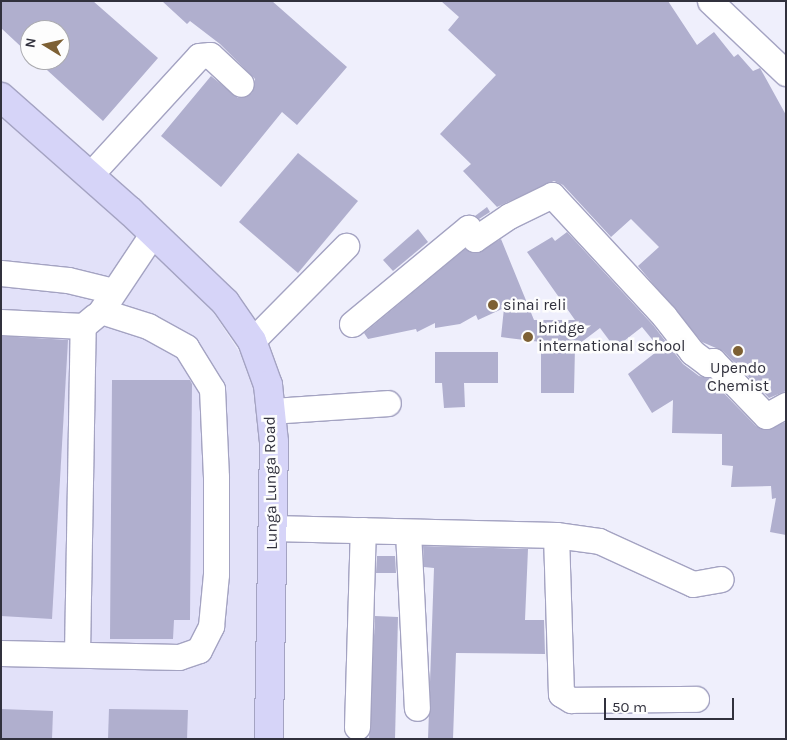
<!DOCTYPE html>
<html>
<head>
<meta charset="utf-8">
<style>
  body { margin:0 }
  #map { position:relative; width:787px; height:740px; overflow:hidden; background:#efeffc; font-family:Karla,sans-serif }
  div>[style] { position:absolute }
  [style*='--x'] { left:calc(var(--x)*1px); top:calc(var(--y)*1px); width:calc(var(--w)*1px); rotate:calc(var(--a)*1deg) }
  .built>* { inset:0; background:#e2e1f9 }
  .building>* { inset:0; background:#b0afce }
  .roads { filter:drop-shadow(1px 0 #a4a3c2) drop-shadow(-1px 0 #a4a3c2) drop-shadow(0 1px #a4a3c2) drop-shadow(0 -1px #a4a3c2) }
  .minor>* { height:25px; margin:-12.5px; padding:0 12.5px; transform-origin:12.5px; border-radius:12.5px; background:#fff }
  .major>* { height:28px; margin:-14px; padding:0 14px; transform-origin:14px; border-radius:14px; background:#d6d4f8 }
  .dots>* { width:14px; height:14px; translate:-50% -50%; box-sizing:border-box; border:2px solid #fdfdfd; border-radius:50% }
  span { translate:-50% -50%; white-space:nowrap; text-align:center; line-height:1.15; -webkit-text-stroke:5px #fdfdfd; paint-order:stroke }
  .poi-label { font-size:16px; color:#31313d }
  .left { translate:0 -50%; text-align:left }
  .street-label { font-size:16px; color:#31313d }
  .frame { position:absolute; inset:0; border:2px solid #31313d; pointer-events:none }
  .north { position:absolute; left:20px; top:20px; width:50px; height:50px; box-sizing:border-box; background:#fdfdfd; border:1px solid #ababb0; border-radius:50%; rotate:279deg; font-size:14px; font-weight:700; line-height:20px; text-align:center; color:#31313d }
  .north::after { content:''; display:block; margin:auto; width:18px; height:22px; background:#7d6034; clip-path:polygon(50% 0,100% 100%,50% 72%,0 100%) }
  .scale { position:absolute; left:604px; top:698px; width:130px; height:22px; box-sizing:border-box; border:2px solid #31313d; border-top:0; padding-left:6px; font-size:15px; line-height:18px; white-space:nowrap; color:#31313d; -webkit-text-stroke:4px #fdfdfd; paint-order:stroke }
</style>
</head>
<body>
<div id="map">
  <div class="built">
    <i style="clip-path:polygon(1px 114px,191px 278px,251px 370px,265px 490px,258px 739px,1px 739px)"></i>
  </div>
  <div class="building">
    <i style="clip-path:polygon(1px 1px,93px 1px,158px 58px,103px 121px,36px 60px,60px 60px,60px 30px,30px 30px,30px 55px,1px 28px)"></i>
    <i style="clip-path:polygon(162px 1px,272px 1px,347px 67px,297px 125px,282px 112px,221px 187px,161px 136px,211px 76px,238px 98px,252px 93px,255px 79px,220px 44px,190px 21px,187px 24px)"></i>
    <i style="clip-path:polygon(441px 1px,668px 1px,697px 45px,714px 32px,734px 57px,738px 54px,753px 71px,760px 68px,786px 115px,786px 391px,769px 398px,723px 351px,702px 342px,638px 266px,659px 247px,631px 219px,611px 237px,563px 185px,554px 181px,497px 207px,463px 171px,471px 164px,440px 134px,496px 75px,448px 30px,459px 17px)"></i>
    <i style="clip-path:polygon(298px 153px,358px 201px,298px 273px,239px 222px)"></i>
    <i style="clip-path:polygon(487px 207px,490px 212px,479px 219px,475px 216px)"></i>
    <i style="clip-path:polygon(418px 229px,428px 242px,393px 271px,383px 260px)"></i>
    <i style="clip-path:polygon(567px 232px,653px 325px,683px 364px,699px 376px,709px 378px,756px 426px,764px 430px,786px 422px,786px 535px,770px 532px,776px 498px,772px 499px,771px 486px,731px 487px,733px 466px,722px 465px,722px 434px,672px 433px,673px 400px,652px 413px,628px 374px,660px 349px,642px 327px,615px 348px,600px 328px,575px 347px,574px 393px,541px 393px,541px 342px,501px 337px,504px 308px,478px 320px,476px 315px,460px 324px,435px 328px,435px 323px,417px 332px,416px 329px,368px 339px,364px 333px,465px 249px,476px 253px,501px 239px,534px 320px,575px 320px,527px 252px,552px 237px,555px 241px)"></i>
    <i style="clip-path:polygon(1px 336px,68px 340px,52px 619px,1px 616px)"></i>
    <i style="clip-path:polygon(435px 352px,498px 352px,498px 383px,464px 383px,465px 407px,444px 408px,442px 383px,435px 383px)"></i>
    <i style="clip-path:polygon(112px 380px,190px 380px,192px 384px,190px 620px,174px 620px,173px 639px,110px 639px)"></i>
    <i style="clip-path:polygon(423px 546px,528px 549px,525px 620px,544px 620px,545px 654px,456px 653px,453px 739px,428px 739px,434px 568px,424px 567px)"></i>
    <i style="clip-path:polygon(377px 556px,395px 556px,396px 573px,376px 573px)"></i>
    <i style="clip-path:polygon(375px 616px,398px 617px,395px 739px,369px 739px)"></i>
    <i style="clip-path:polygon(1px 709px,53px 711px,52px 739px,1px 739px)"></i>
    <i style="clip-path:polygon(109px 709px,188px 710px,187px 739px,108px 739px)"></i>
  </div>
  <div class="roads">
    <div class="minor">
      <i style="--x:710;--y:1;--w:105;--a:43.5"></i>
      <i style="--x:90;--y:175;--w:161;--a:-47.5"></i>
      <i style="--x:199;--y:56;--w:11;--a:-5"></i>
      <i style="--x:210;--y:55;--w:42;--a:43.1"></i>
      <i style="--x:1;--y:273;--w:67;--a:6"></i>
      <i style="--x:68;--y:280;--w:46;--a:13.7"></i>
      <i style="--x:1;--y:322;--w:82;--a:2.8"></i>
      <i style="--x:83;--y:326;--w:16;--a:-40"></i>
      <i style="--x:352;--y:324;--w:151;--a:-39.6"></i>
      <i style="--x:468;--y:228;--w:13;--a:58"></i>
      <i style="--x:475;--y:239;--w:41;--a:-34.1"></i>
      <i style="--x:509;--y:216;--w:48;--a:-26"></i>
      <i style="--x:552;--y:195;--w:165;--a:47.2"></i>
      <i style="--x:664;--y:316;--w:46;--a:52.1"></i>
      <i style="--x:692;--y:352;--w:20;--a:37"></i>
      <i style="--x:708;--y:364;--w:6;--a:-31"></i>
      <i style="--x:713;--y:361;--w:76;--a:46.1"></i>
      <i style="--x:766;--y:416;--w:23;--a:-29"></i>
      <i style="--x:252;--y:341;--w:134;--a:-45.3"></i>
      <i style="--x:271;--y:411;--w:117;--a:-3.9"></i>
      <i style="--x:272;--y:528;--w:284;--a:1.4"></i>
      <i style="--x:556;--y:535;--w:43;--a:7.9"></i>
      <i style="--x:599;--y:541;--w:103;--a:24.6"></i>
      <i style="--x:693;--y:584;--w:28;--a:-10"></i>
      <i style="--x:408;--y:532;--w:176;--a:87.1"></i>
      <i style="--x:556;--y:535;--w:159;--a:88.2"></i>
      <i style="--x:561;--y:694;--w:12;--a:31"></i>
      <i style="--x:571;--y:700;--w:125;--a:-0.5"></i>
      <i style="--x:1;--y:653;--w:178;--a:1.3"></i>
      <i style="--x:179;--y:657;--w:21;--a:-19"></i>
      <i style="--x:199;--y:650;--w:27;--a:-63"></i>
      <i style="--x:211;--y:626;--w:52;--a:-84.5"></i>
      <i style="--x:216;--y:574;--w:97;--a:-90"></i>
      <i style="--x:216;--y:477;--w:88;--a:-92.6"></i>
      <i style="--x:212;--y:389;--w:49;--a:-121.8"></i>
      <i style="--x:186;--y:347;--w:43;--a:-151.1"></i>
      <i style="--x:148;--y:326;--w:49;--a:-162.3"></i>
      <i style="--x:101;--y:311;--w:94;--a:-56.3"></i>
      <i style="--x:77;--y:654;--w:328;--a:-89"></i>
      <i style="--x:357;--y:727;--w:197;--a:-88.3"></i>
    </div>
    <div class="major">
      <i style="--x:1;--y:97;--w:172;--a:41.5"></i>
      <i style="--x:130;--y:211;--w:132;--a:43.8"></i>
      <i style="--x:225;--y:302;--w:47;--a:55.3"></i>
      <i style="--x:252;--y:341;--w:47;--a:70"></i>
      <i style="--x:268;--y:385;--w:57;--a:84"></i>
      <i style="--x:274;--y:442;--w:297;--a:91"></i>
    </div>
  </div>
  <div class="dots">
    <i style="left:493px;top:305px;background:#7d6034"></i>
    <i style="left:528px;top:337px;background:#7d6034"></i>
    <i style="left:738px;top:351px;background:#7d6034"></i>
  </div>
  <div class="poi-label">
    <span class="left" style="left:503px;top:305px">sinai reli</span>
    <span class="left" style="left:538px;top:337px">bridge<br>international school</span>
    <span style="left:738px;top:377px">Upendo<br>Chemist</span>
  </div>
  <div class="street-label">
    <span style="left:271px;top:483px;rotate:-91deg">Lunga Lunga Road</span>
  </div>
  <div class="frame"></div>
  <div class="north">N</div>
  <div class="scale">50 m</div>
</div>
</body>
</html>
